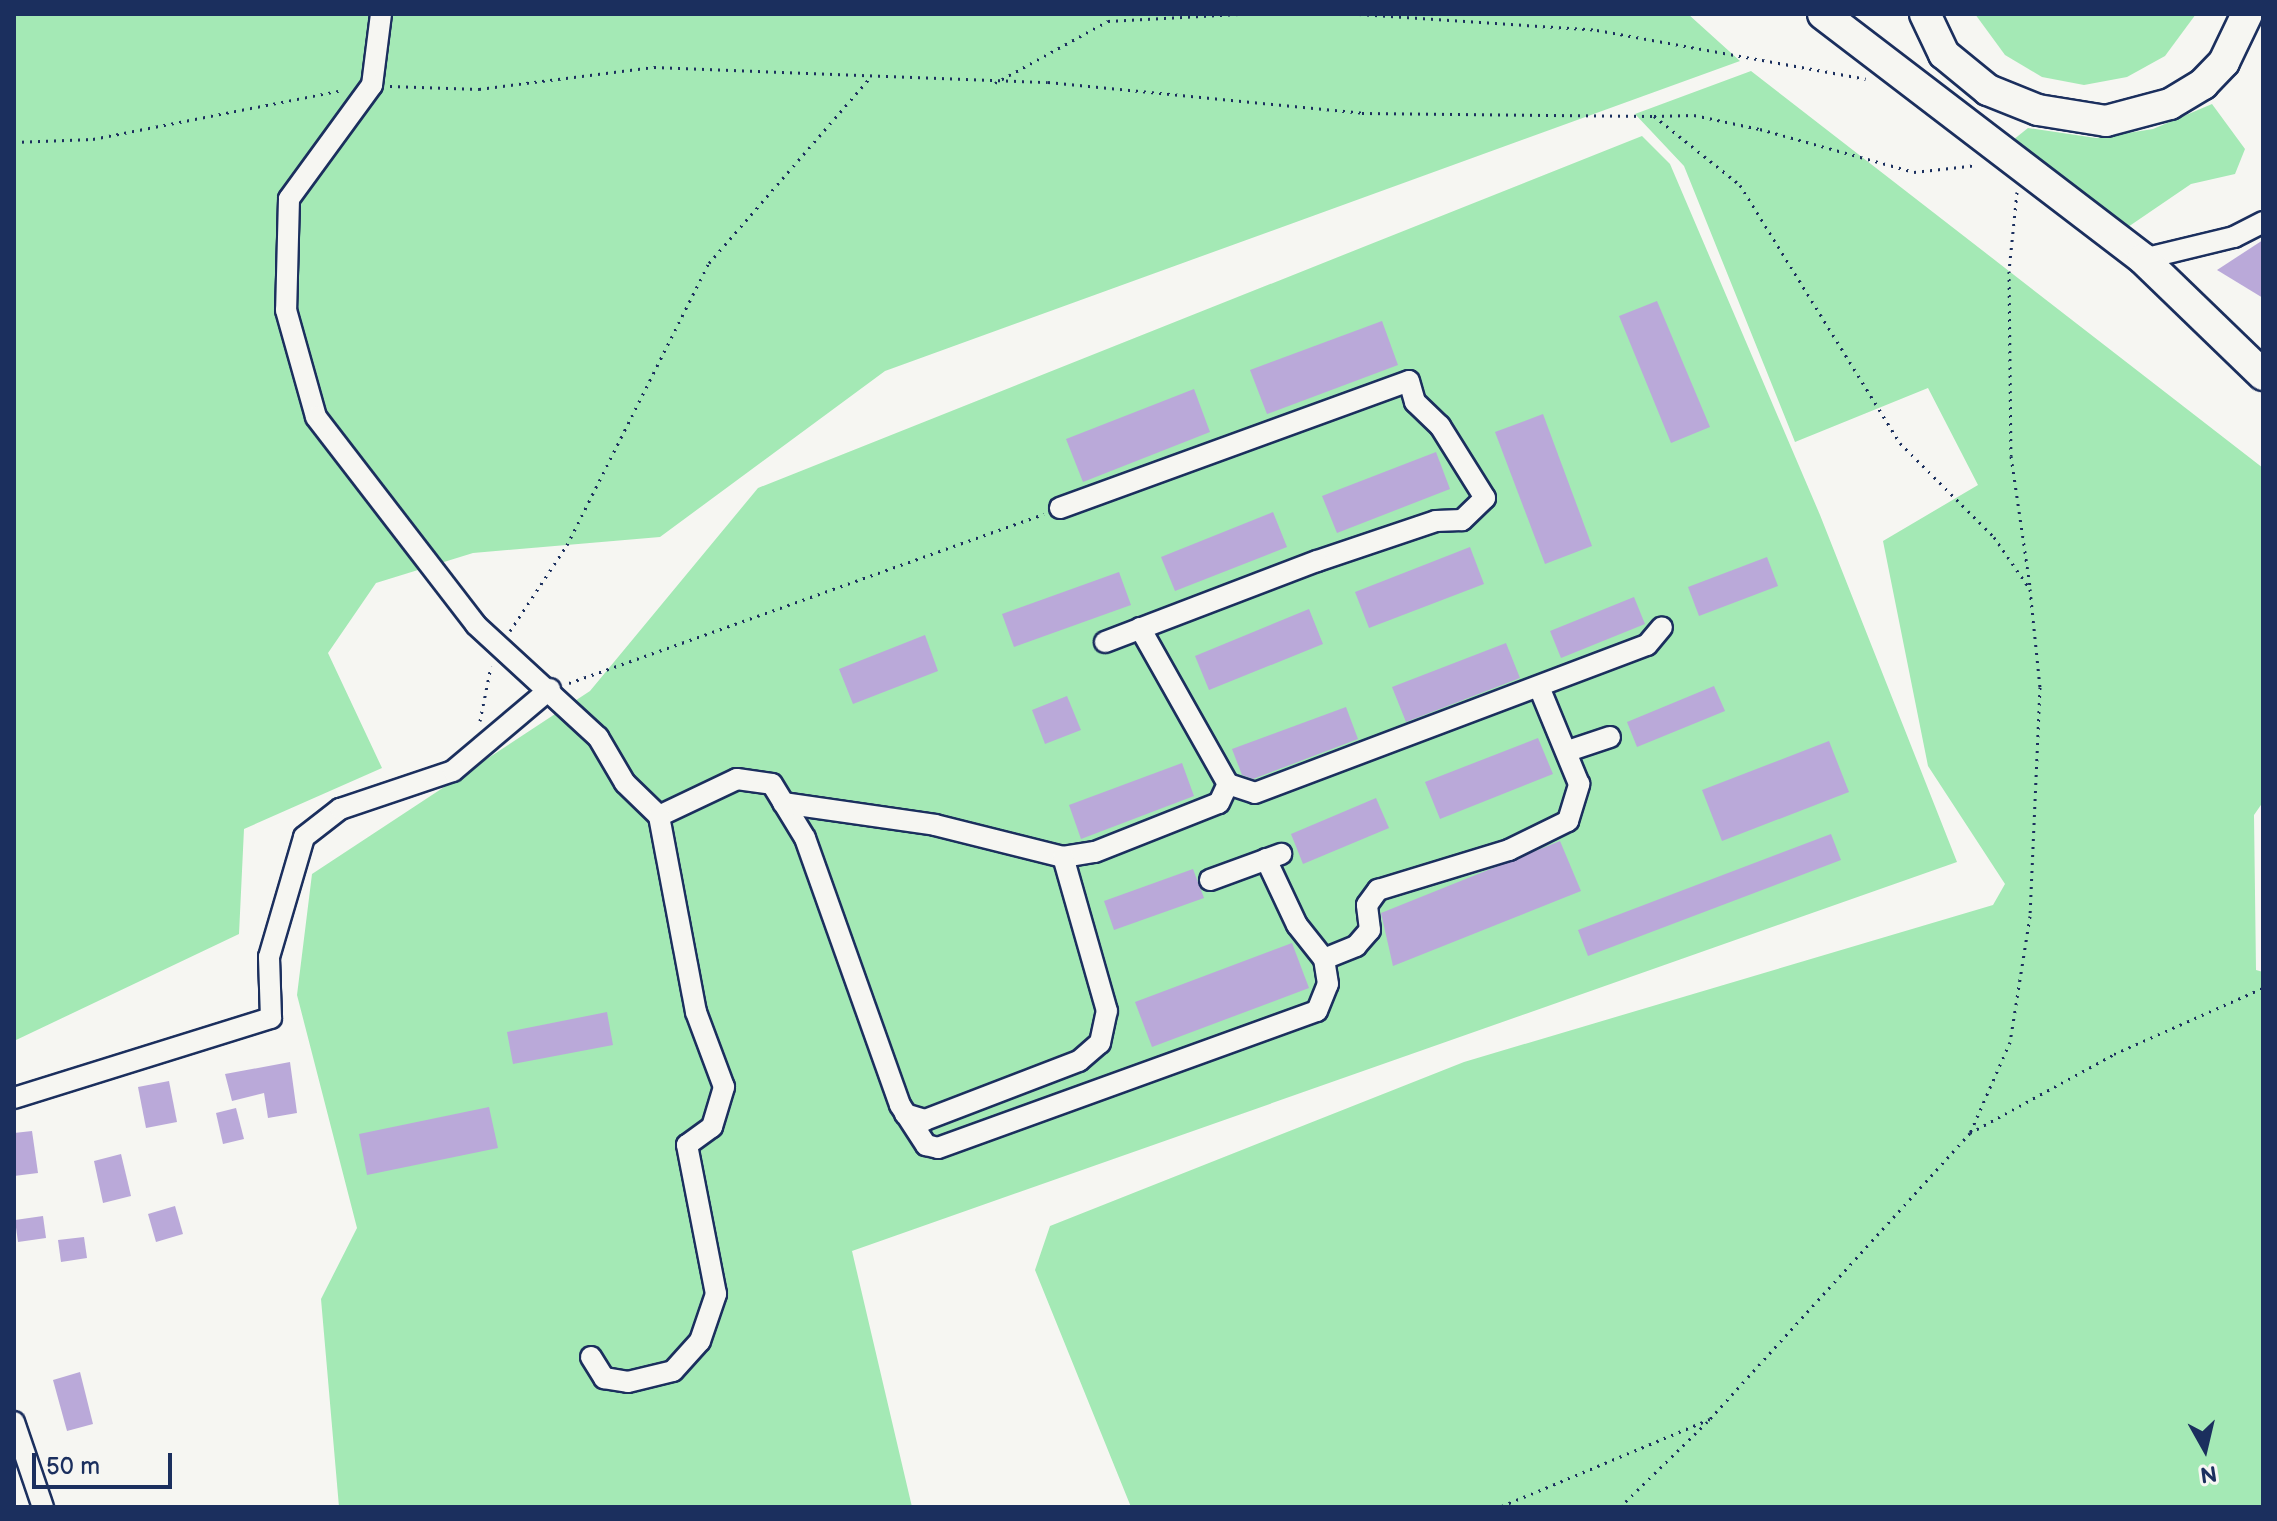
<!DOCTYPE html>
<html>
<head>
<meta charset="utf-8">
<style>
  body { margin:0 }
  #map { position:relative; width:2277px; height:1521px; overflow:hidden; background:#f6f6f2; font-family:"Balsamiq Sans",sans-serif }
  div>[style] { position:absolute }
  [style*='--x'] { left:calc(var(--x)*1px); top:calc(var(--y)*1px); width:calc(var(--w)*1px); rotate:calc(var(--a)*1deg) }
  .green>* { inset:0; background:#a4e9b5 }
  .building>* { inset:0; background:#baa9d9 }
  .path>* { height:3px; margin-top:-1.5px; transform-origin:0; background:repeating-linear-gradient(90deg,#1b2f5e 0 2px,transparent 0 8px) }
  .roads { filter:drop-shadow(2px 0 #1b2f5e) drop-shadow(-2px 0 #1b2f5e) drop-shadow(0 2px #1b2f5e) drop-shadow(0 -2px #1b2f5e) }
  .minor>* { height:20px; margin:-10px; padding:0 10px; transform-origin:10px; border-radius:10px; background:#f6f6f2 }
  .highway>* { height:30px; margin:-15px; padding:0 15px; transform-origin:15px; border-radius:15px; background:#f6f6f2 }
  span { translate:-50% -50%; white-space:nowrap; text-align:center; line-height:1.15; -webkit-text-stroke:6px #f6f6f2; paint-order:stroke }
  .frame { position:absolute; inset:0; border:16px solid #1b2f5e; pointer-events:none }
  .north { position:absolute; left:2165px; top:1409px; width:80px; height:80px; -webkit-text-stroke:6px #f6f6f2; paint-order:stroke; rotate:172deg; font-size:22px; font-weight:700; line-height:32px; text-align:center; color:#1b2f5e }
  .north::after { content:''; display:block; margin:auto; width:28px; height:36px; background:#1b2f5e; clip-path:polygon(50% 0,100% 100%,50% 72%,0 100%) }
  .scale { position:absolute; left:32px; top:1453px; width:140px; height:36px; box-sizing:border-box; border:4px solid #1b2f5e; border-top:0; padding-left:10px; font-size:24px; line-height:28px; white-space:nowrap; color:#1b2f5e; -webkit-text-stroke:6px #f6f6f2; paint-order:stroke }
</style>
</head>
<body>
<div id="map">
  <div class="green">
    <i style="clip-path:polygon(14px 14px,1688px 14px,1740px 61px,885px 371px,660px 537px,473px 553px,376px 583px,328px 653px,382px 768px,244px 829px,239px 934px,14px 1041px)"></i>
    <i style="clip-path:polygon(1975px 14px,2196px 14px,2165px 56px,2127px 77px,2084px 85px,2042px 77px,2005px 55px)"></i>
    <i style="clip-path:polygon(1751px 71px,2263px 468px,2263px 802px,2254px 815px,2256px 970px,2263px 972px,2263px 1507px,1131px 1507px,1035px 1270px,1050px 1226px,1464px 1062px,1993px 905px,2005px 884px,1928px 766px,1883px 541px,1978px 485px,1928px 388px,1795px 442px,1684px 166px,1635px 114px)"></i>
    <i style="clip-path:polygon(2212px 104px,2245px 149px,2235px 174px,2191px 184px,2125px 229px,2008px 144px,2028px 128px,2096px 138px,2153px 129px)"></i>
    <i style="clip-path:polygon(1642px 136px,1670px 164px,1820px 515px,1957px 862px,852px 1251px,912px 1507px,339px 1507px,321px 1299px,357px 1228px,297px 995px,312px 874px,590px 691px,758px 488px)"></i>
  </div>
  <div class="building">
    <i style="clip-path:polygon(2263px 240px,2263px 298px,2217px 270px)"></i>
    <i style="clip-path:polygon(1657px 301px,1710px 427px,1671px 443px,1619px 316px)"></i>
    <i style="clip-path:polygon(1382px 321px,1398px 365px,1267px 414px,1250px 370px)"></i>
    <i style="clip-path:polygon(1194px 389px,1210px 432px,1083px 482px,1066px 439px)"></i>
    <i style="clip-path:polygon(1543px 414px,1592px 546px,1545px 564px,1495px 432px)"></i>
    <i style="clip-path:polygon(1436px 452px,1450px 489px,1337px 533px,1322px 496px)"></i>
    <i style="clip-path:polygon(1273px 512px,1287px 547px,1175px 591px,1161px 557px)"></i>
    <i style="clip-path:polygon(1470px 547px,1484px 584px,1369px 628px,1355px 592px)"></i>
    <i style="clip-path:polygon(1767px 557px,1778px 586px,1699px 616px,1688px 587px)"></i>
    <i style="clip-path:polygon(1119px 572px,1131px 605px,1014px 647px,1002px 614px)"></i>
    <i style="clip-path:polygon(1634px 597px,1645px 624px,1561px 658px,1550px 631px)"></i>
    <i style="clip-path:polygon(1309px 609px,1323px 644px,1209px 690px,1195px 656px)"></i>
    <i style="clip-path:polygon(925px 635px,938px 671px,853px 704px,839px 669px)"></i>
    <i style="clip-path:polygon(1506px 643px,1520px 678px,1406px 722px,1392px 687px)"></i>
    <i style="clip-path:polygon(1714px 686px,1725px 711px,1637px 747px,1627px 722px)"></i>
    <i style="clip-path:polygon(1067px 696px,1081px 730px,1045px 744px,1032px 710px)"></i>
    <i style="clip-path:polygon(1346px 707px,1358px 739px,1253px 779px,1242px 775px,1232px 749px)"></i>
    <i style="clip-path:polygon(1538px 738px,1553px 774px,1440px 819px,1425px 782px)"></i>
    <i style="clip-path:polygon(1829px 741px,1849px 792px,1722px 841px,1702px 790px)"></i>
    <i style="clip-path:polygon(1182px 763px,1194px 796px,1081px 839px,1069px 805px)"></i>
    <i style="clip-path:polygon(1376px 798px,1389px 828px,1303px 864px,1291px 834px)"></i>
    <i style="clip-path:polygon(1831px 834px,1841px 860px,1588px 956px,1578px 930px)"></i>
    <i style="clip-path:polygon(1560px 841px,1581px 891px,1393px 966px,1381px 913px)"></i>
    <i style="clip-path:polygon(1193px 869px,1204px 898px,1114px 930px,1104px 901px)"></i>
    <i style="clip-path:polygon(1292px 943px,1309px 988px,1152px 1047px,1135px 1002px)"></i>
    <i style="clip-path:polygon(607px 1012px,613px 1045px,513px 1064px,507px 1032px)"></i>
    <i style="clip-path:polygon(290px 1062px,297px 1113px,268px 1118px,264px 1093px,232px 1101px,225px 1074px)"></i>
    <i style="clip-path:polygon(169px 1081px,177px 1122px,146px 1128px,138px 1087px)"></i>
    <i style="clip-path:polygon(489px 1107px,498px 1148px,367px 1175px,359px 1134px)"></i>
    <i style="clip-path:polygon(236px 1108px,244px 1139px,223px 1144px,216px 1113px)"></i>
    <i style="clip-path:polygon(32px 1131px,38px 1173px,14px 1176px,14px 1133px)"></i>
    <i style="clip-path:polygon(121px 1154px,131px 1196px,103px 1203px,94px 1161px)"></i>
    <i style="clip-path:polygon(175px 1206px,183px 1234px,156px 1242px,148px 1214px)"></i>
    <i style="clip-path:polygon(43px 1216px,46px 1238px,18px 1242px,15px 1220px)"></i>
    <i style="clip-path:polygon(84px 1237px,87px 1258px,61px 1262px,58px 1240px)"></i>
    <i style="clip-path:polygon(80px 1372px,93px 1424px,67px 1431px,53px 1380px)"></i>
  </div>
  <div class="path">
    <i style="--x:1359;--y:14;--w:239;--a:3.8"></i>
    <i style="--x:1597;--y:30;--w:273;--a:10.3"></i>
    <i style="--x:995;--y:83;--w:129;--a:-28.8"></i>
    <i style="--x:1108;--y:21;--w:131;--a:-3.1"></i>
    <i style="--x:390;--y:86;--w:89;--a:1.9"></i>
    <i style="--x:479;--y:89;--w:176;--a:-7.2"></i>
    <i style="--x:654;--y:67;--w:394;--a:2.2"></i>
    <i style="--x:1048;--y:82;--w:316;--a:5.6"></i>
    <i style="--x:1362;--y:113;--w:292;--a:0.6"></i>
    <i style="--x:1654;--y:116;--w:110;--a:38.7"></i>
    <i style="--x:1740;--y:185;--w:304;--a:58.2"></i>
    <i style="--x:1900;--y:443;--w:133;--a:45"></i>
    <i style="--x:1994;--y:537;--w:63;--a:55.3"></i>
    <i style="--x:2030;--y:589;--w:99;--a:84.2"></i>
    <i style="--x:2040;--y:687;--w:229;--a:92.5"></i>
    <i style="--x:2030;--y:916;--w:128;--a:99"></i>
    <i style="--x:2010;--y:1042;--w:99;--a:113.7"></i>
    <i style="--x:1970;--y:1133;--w:387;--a:132.3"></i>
    <i style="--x:1710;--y:1419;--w:228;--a:157.3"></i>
    <i style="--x:1654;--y:116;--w:40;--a:-1.4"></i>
    <i style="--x:1694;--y:115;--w:67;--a:12"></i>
    <i style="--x:1760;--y:129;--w:160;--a:15.6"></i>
    <i style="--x:1914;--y:172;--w:64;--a:-6.2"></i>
    <i style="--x:14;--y:142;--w:79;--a:-2.2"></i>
    <i style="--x:93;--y:139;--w:254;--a:-11.1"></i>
    <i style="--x:2017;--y:192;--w:79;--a:95.8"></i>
    <i style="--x:2009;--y:271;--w:185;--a:89.4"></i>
    <i style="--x:2011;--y:456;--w:132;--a:81.7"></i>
    <i style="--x:510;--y:631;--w:103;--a:-56.5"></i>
    <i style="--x:567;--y:545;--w:316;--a:-63.3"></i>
    <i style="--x:709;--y:263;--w:245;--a:-49"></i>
    <i style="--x:569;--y:683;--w:504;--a:-19.59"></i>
    <i style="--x:480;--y:721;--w:56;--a:-78.7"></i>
    <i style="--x:1970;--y:1133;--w:164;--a:-28.7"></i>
    <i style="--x:2114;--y:1054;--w:163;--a:-23.9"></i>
    <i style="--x:1620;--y:1507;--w:122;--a:-44.3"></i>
  </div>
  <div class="roads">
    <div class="minor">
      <i style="--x:381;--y:14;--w:72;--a:97.2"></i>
      <i style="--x:372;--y:85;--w:141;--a:126.1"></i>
      <i style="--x:289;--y:199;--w:111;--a:91.5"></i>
      <i style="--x:286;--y:310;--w:111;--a:74.3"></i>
      <i style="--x:316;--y:417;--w:262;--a:52.4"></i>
      <i style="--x:476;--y:625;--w:166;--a:42.6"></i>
      <i style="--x:598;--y:737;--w:53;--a:59.6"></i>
      <i style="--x:625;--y:783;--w:47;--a:44.1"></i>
      <i style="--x:659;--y:816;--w:86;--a:-25.4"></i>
      <i style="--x:737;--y:779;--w:35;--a:8"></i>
      <i style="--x:772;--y:784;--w:63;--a:58.6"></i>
      <i style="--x:805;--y:838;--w:283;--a:70.4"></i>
      <i style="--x:900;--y:1105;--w:48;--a:57"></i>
      <i style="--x:926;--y:1145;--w:12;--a:14"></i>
      <i style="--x:938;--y:1148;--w:403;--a:-19.9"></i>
      <i style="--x:1317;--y:1011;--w:29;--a:-68"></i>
      <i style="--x:1328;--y:984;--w:25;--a:-99"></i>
      <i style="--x:1324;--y:959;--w:43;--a:-128.5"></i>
      <i style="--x:1297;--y:925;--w:73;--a:-115.2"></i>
      <i style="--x:2143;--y:259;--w:94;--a:-13.6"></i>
      <i style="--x:2234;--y:237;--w:33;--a:-27"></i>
      <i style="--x:1060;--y:508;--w:371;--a:-20"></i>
      <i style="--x:1409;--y:381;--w:22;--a:74"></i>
      <i style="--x:1415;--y:402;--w:35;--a:44"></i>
      <i style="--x:1440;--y:426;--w:85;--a:58"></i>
      <i style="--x:1485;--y:498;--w:32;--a:136"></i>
      <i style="--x:1462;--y:520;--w:26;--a:178"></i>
      <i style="--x:1436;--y:521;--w:126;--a:161.4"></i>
      <i style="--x:1317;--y:561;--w:227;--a:159.1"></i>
      <i style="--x:1140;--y:628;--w:179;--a:60.6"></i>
      <i style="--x:1228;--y:784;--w:28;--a:18"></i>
      <i style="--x:1255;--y:793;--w:419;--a:-20.7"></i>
      <i style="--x:1647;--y:645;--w:23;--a:-50"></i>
      <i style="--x:1571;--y:750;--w:41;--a:-18.4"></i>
      <i style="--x:783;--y:803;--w:154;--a:8.2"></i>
      <i style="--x:935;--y:825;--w:132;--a:14"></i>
      <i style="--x:1063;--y:857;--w:32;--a:-9"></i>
      <i style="--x:1095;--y:852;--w:133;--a:-21.6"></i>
      <i style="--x:1219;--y:803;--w:21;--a:-65"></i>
      <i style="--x:1210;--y:880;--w:76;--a:-20.1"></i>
      <i style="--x:1324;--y:959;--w:35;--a:-22"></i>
      <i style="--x:1356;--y:946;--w:21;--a:-49"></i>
      <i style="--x:1370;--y:930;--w:25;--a:-97"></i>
      <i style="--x:1367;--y:905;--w:19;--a:-54"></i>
      <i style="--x:1378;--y:890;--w:137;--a:-17"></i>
      <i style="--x:1509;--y:850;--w:66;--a:-26.2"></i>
      <i style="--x:1568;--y:821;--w:39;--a:-73"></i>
      <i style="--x:1579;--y:784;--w:105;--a:-112.4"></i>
      <i style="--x:14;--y:1098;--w:269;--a:-17.3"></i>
      <i style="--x:271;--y:1018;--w:61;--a:-91.9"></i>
      <i style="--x:269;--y:957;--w:125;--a:-73.7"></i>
      <i style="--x:304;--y:837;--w:46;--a:-37.9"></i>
      <i style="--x:340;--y:809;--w:119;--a:-18.6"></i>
      <i style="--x:453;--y:771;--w:127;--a:-40.2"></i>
      <i style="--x:905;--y:1114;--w:21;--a:17"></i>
      <i style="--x:925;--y:1120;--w:165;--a:-21"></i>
      <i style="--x:1079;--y:1061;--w:28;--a:-41"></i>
      <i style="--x:1100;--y:1043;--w:33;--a:-78"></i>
      <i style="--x:1107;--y:1011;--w:160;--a:-105.9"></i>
      <i style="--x:591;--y:1357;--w:25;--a:58"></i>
      <i style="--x:604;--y:1378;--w:24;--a:9"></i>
      <i style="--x:628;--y:1382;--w:46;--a:-13.7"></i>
      <i style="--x:673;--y:1371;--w:40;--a:-48"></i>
      <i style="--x:700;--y:1341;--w:50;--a:-71.2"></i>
      <i style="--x:716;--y:1294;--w:152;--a:-101"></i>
      <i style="--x:687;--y:1145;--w:31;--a:-36"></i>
      <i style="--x:712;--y:1127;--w:42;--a:-73.3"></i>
      <i style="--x:724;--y:1087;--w:80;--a:-110.5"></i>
      <i style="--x:696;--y:1012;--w:199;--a:-100.7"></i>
      <i style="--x:14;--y:1422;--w:90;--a:71.2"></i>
    </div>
    <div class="highway">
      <i style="--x:1823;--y:14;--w:403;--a:37.4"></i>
      <i style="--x:2143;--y:259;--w:167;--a:44"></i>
      <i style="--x:1925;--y:14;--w:44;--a:64.6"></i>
      <i style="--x:1944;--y:54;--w:57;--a:39.3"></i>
      <i style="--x:1988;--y:90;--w:54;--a:21.8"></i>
      <i style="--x:2038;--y:110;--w:69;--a:9.2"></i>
      <i style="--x:2106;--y:121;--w:66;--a:-14.9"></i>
      <i style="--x:2170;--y:104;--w:39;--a:-31"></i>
      <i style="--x:2203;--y:84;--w:30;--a:-46"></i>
      <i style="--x:2224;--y:62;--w:53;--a:-64.4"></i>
    </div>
  </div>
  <div class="frame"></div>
  <div class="north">N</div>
  <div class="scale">50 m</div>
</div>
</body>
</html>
